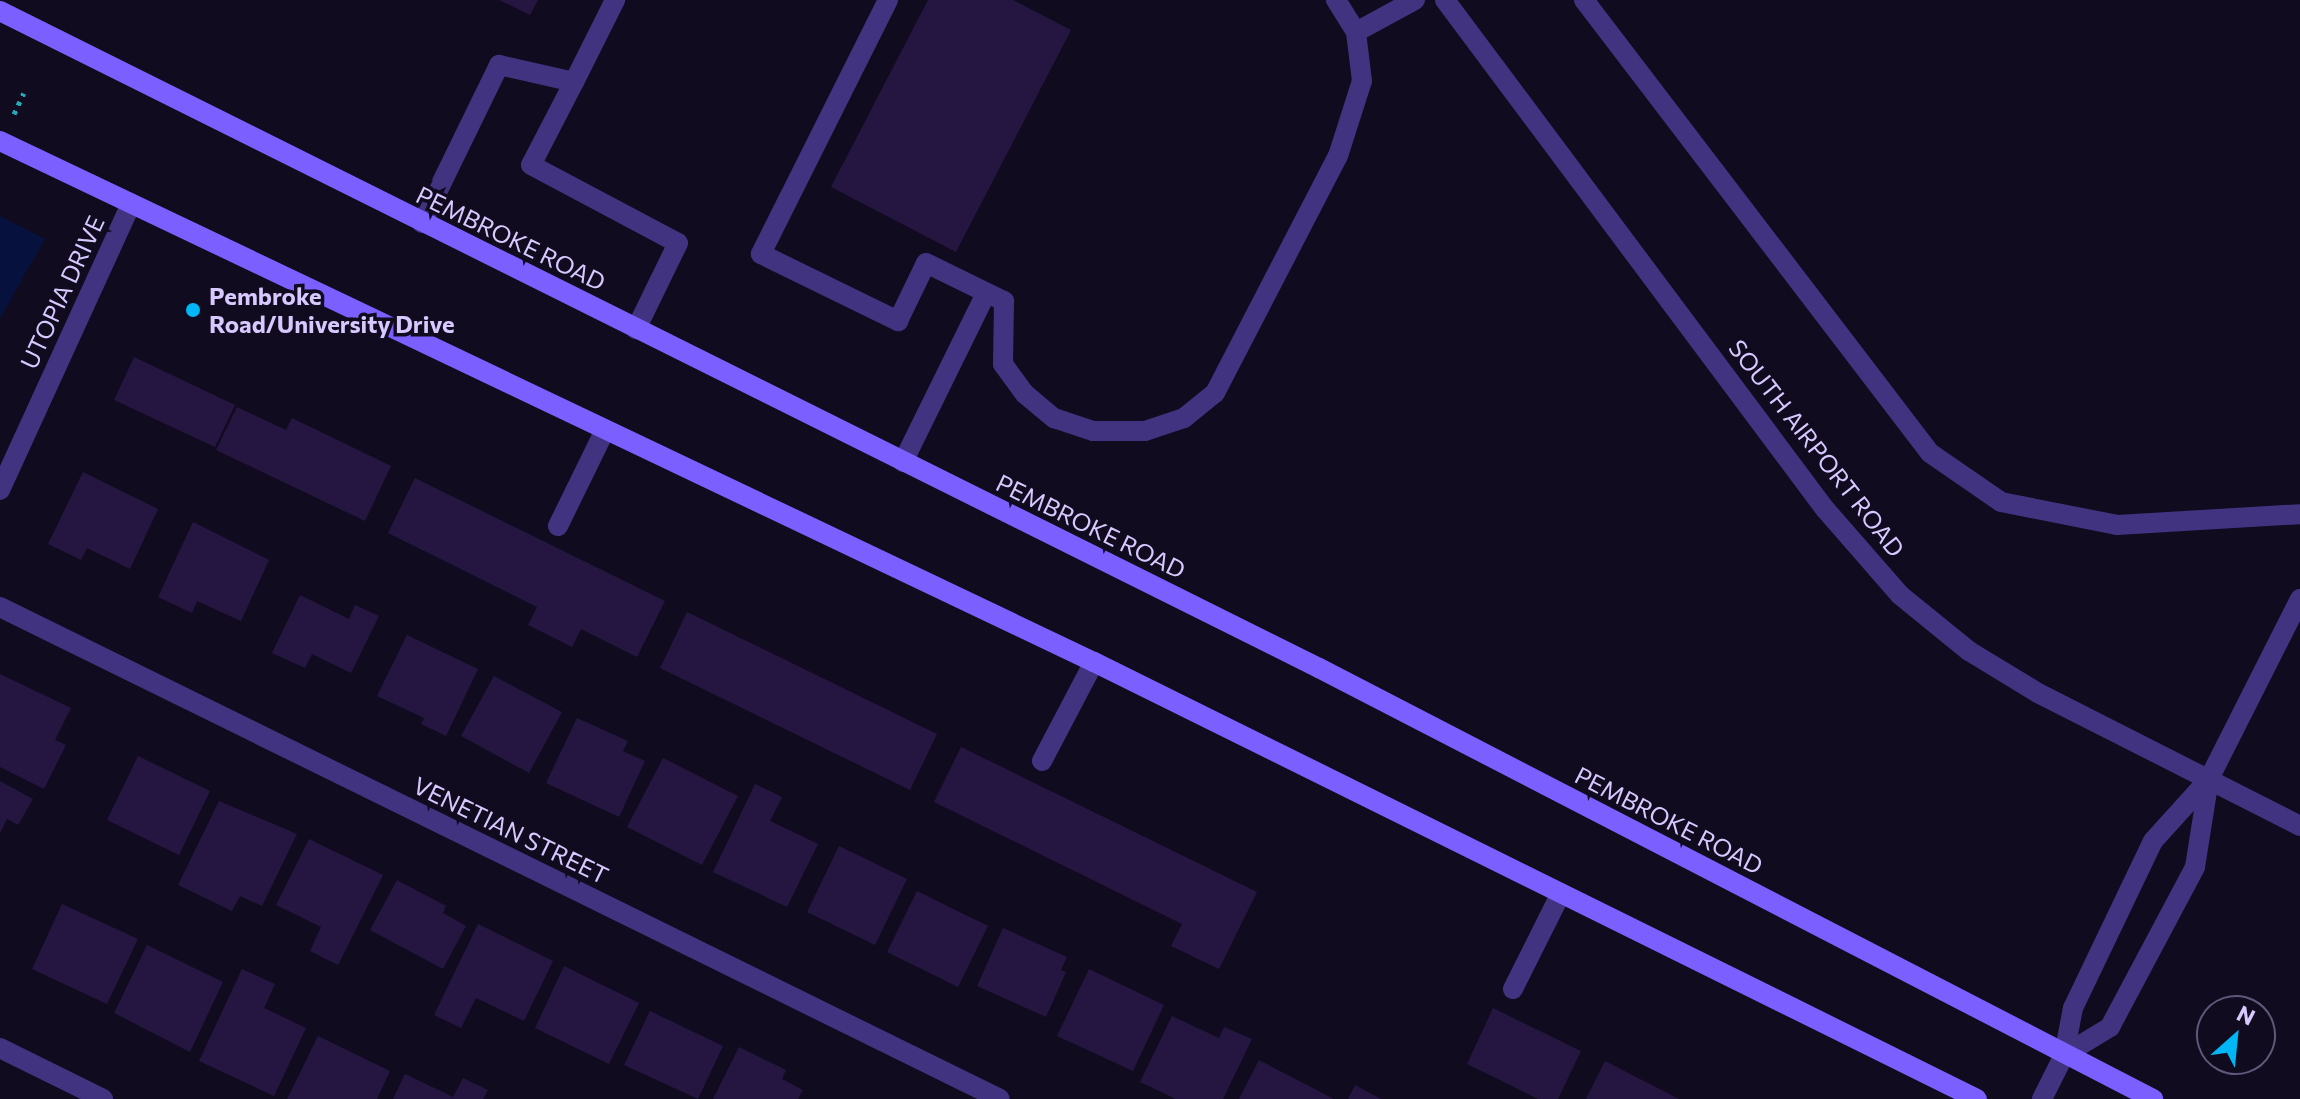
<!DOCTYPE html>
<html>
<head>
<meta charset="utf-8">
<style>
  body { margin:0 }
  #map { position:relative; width:2300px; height:1099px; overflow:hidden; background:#110b1f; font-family:Commissioner,sans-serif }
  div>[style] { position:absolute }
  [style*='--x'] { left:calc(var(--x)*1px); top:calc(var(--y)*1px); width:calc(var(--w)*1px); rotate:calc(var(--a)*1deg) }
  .water>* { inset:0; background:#06113d }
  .building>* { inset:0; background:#251641 }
  .path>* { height:5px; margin-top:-2.5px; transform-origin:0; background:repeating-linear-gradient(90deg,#26a8b6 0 4px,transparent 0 10px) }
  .service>* { height:20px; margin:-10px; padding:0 10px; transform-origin:10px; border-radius:10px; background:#423381 }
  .minor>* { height:20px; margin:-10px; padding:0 10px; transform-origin:10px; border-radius:10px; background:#423381 }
  .secondary>* { height:20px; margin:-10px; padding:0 10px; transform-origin:10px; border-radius:10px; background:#7c60ff }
  .dots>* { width:22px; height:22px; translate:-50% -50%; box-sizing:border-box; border:4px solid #110b1f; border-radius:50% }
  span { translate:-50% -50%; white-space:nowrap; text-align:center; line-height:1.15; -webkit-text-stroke:7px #110b1f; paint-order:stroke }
  .street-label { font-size:24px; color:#d7c9ff }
  .poi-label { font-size:24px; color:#d7c9ff; font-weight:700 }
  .left { translate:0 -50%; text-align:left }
  .north { position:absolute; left:2196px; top:995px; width:80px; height:80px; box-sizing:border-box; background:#110b1f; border:2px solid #605779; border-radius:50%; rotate:27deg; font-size:22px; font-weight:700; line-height:32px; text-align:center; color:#d7c9ff }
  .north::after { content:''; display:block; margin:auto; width:28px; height:36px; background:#00b6f4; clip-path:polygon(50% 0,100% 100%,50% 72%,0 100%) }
</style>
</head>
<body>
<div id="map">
  <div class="water">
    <i style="clip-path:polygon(0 216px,45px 239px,0 319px)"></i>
  </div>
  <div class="building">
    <i style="clip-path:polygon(499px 0,538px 0,530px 15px)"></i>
    <i style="clip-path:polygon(928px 0,1013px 0,1071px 30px,956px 252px,831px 187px)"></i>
    <i style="clip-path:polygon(134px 357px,235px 405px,215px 447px,114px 400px)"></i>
    <i style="clip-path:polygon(237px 407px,286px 430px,292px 418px,391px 466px,365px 521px,216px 450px)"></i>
    <i style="clip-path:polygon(83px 472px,158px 509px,130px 569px,87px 548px,81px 560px,48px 544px)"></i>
    <i style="clip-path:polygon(415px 478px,665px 601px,637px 657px,581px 629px,572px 647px,528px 625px,537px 607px,388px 533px)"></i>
    <i style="clip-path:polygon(193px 522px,269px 560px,241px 621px,197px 601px,192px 613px,158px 597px)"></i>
    <i style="clip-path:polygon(300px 595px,349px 619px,355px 605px,379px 616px,351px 673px,312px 654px,305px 668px,272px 653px)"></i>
    <i style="clip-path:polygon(687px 612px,937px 734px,910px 790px,660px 668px)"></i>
    <i style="clip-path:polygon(407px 635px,478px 669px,446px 736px,421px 724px,424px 718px,377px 696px)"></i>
    <i style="clip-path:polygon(0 674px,71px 708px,55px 740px,66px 745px,44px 789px,0 767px)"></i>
    <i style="clip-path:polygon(494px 676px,562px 712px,529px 773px,461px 736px)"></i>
    <i style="clip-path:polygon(577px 718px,628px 741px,623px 751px,645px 761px,619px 817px,546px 783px)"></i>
    <i style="clip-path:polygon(961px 747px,1257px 892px,1219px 969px,1171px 946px,1182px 924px,934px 802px)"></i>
    <i style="clip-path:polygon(138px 756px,210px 791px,179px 855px,107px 820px)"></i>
    <i style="clip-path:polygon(663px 758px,738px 796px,702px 865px,627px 827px)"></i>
    <i style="clip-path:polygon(0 781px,33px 799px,18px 825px,7px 819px,0 833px)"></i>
    <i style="clip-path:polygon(755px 784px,782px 797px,770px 821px,818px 844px,787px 907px,713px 872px)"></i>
    <i style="clip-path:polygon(219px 801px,297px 834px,262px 906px,240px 896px,232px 911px,178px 885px)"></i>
    <i style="clip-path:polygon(309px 839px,383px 875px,338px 965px,310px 951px,321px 927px,276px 905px)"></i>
    <i style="clip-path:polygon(839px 846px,907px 879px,875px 945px,807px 912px)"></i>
    <i style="clip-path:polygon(397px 880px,446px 906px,443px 913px,466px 926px,443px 969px,370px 930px)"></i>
    <i style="clip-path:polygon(917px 891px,988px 926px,958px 987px,887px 952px)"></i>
    <i style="clip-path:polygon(62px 904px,138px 939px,107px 1004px,32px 969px)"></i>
    <i style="clip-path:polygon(478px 924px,553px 961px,524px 1021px,476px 998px,461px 1028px,434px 1015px)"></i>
    <i style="clip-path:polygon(1003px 928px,1067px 957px,1061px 970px,1066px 972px,1046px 1017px,977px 986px)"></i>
    <i style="clip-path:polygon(147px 945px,223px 982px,190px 1052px,114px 1013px)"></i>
    <i style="clip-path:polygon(564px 966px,639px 1003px,609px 1064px,535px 1028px)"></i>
    <i style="clip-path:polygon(242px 969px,275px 984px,264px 1008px,306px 1028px,274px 1096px,199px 1061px)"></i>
    <i style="clip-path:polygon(1089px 969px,1164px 1005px,1133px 1071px,1057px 1036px)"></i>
    <i style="clip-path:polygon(1493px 1008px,1581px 1051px,1558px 1099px,1538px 1099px,1467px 1064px)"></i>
    <i style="clip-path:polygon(650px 1011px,723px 1046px,698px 1099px,624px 1065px)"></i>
    <i style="clip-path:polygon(1172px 1016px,1219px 1038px,1224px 1027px,1252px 1039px,1223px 1099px,1176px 1099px,1140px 1082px)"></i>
    <i style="clip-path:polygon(318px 1036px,390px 1071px,377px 1099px,287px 1099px)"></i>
    <i style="clip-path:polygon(739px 1047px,786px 1070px,782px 1079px,803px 1090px,798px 1099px,713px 1099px)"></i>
    <i style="clip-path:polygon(1259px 1060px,1334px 1099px,1239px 1099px)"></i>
    <i style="clip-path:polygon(1605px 1061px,1679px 1099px,1586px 1099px)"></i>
    <i style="clip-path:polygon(405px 1074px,453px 1097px,463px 1078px,488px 1090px,483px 1099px,393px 1099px)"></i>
    <i style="clip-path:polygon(1355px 1085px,1381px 1099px,1348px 1099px)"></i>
  </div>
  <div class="path">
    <i style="--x:14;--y:114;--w:23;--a:-65"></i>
  </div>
  <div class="service">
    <i style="--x:888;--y:0;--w:284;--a:116.6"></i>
    <i style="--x:761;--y:254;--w:153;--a:26.1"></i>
    <i style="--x:898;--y:321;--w:64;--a:-64.2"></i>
    <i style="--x:926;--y:263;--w:87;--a:26"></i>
    <i style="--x:1004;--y:301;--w:63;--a:90.9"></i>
    <i style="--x:1003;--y:364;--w:37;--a:54"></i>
    <i style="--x:1025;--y:394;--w:38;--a:40"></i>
    <i style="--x:1054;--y:418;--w:41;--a:18.4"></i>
    <i style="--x:1093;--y:431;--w:52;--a:0"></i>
    <i style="--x:1145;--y:431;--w:41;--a:-18.4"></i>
    <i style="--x:1184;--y:418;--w:40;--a:-39"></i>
    <i style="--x:1215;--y:393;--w:267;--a:-62.6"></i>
    <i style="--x:1338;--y:156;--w:79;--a:-72.3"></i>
    <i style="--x:1362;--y:81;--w:49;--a:-97"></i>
    <i style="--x:1356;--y:32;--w:38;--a:-122"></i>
    <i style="--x:1584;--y:0;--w:570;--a:52.63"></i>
    <i style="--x:1930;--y:453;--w:86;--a:34.6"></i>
    <i style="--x:2001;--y:502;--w:118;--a:11.2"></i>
    <i style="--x:2117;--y:525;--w:183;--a:-3.4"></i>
    <i style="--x:1356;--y:32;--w:67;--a:-28.5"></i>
    <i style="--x:574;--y:82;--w:93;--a:117.4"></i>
    <i style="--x:531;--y:165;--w:166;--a:28"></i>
    <i style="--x:678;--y:243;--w:96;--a:116"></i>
    <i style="--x:422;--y:223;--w:176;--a:-64"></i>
    <i style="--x:499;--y:65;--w:77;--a:12.8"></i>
    <i style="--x:574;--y:82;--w:92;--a:-63.4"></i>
    <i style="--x:903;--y:462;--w:188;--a:-63.8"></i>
    <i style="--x:558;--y:526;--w:107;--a:-63.9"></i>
    <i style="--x:1042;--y:761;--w:112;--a:-62.3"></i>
    <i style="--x:1513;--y:989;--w:107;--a:-63.4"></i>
    <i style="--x:2064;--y:1055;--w:48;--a:-79.2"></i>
    <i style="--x:2073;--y:1008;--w:185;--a:-64.4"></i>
    <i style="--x:2153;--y:841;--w:84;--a:-47.9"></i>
    <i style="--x:2209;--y:779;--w:202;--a:-63.2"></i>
    <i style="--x:2064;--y:1055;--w:54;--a:-31.3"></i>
    <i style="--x:2110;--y:1027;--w:181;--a:-62"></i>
    <i style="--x:2195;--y:867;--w:89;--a:-81"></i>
  </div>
  <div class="minor">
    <i style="--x:1445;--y:0;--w:635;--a:53.26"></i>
    <i style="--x:1825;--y:509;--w:114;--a:48.9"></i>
    <i style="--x:1900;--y:595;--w:89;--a:39.1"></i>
    <i style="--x:1969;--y:651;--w:81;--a:31.3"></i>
    <i style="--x:2038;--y:693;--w:294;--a:26.9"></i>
    <i style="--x:0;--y:490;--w:315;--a:-65.4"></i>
    <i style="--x:0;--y:607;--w:1114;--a:26.2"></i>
    <i style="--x:0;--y:1048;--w:115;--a:26.3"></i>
    <i style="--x:2042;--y:1099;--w:49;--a:-63.4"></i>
  </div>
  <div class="secondary">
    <i style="--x:0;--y:11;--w:1474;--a:26.48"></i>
    <i style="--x:1319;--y:668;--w:939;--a:27.33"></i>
    <i style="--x:0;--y:141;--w:1212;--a:25.47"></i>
    <i style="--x:1094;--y:662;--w:985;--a:26.33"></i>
  </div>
  <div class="dots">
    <i style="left:193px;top:310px;background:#00b6f4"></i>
  </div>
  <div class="street-label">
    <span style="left:511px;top:238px;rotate:26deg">PEMBROKE ROAD</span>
    <span style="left:62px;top:292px;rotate:-65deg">UTOPIA DRIVE</span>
    <span style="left:1817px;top:448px;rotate:52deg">SOUTH AIRPORT ROAD</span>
    <span style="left:1091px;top:526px;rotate:26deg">PEMBROKE ROAD</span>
    <span style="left:1669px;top:820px;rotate:27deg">PEMBROKE ROAD</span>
    <span style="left:511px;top:830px;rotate:26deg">VENETIAN STREET</span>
  </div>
  <div class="poi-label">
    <span class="left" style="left:209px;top:310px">Pembroke<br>Road/University Drive</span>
  </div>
  <div class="north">N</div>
</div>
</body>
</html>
